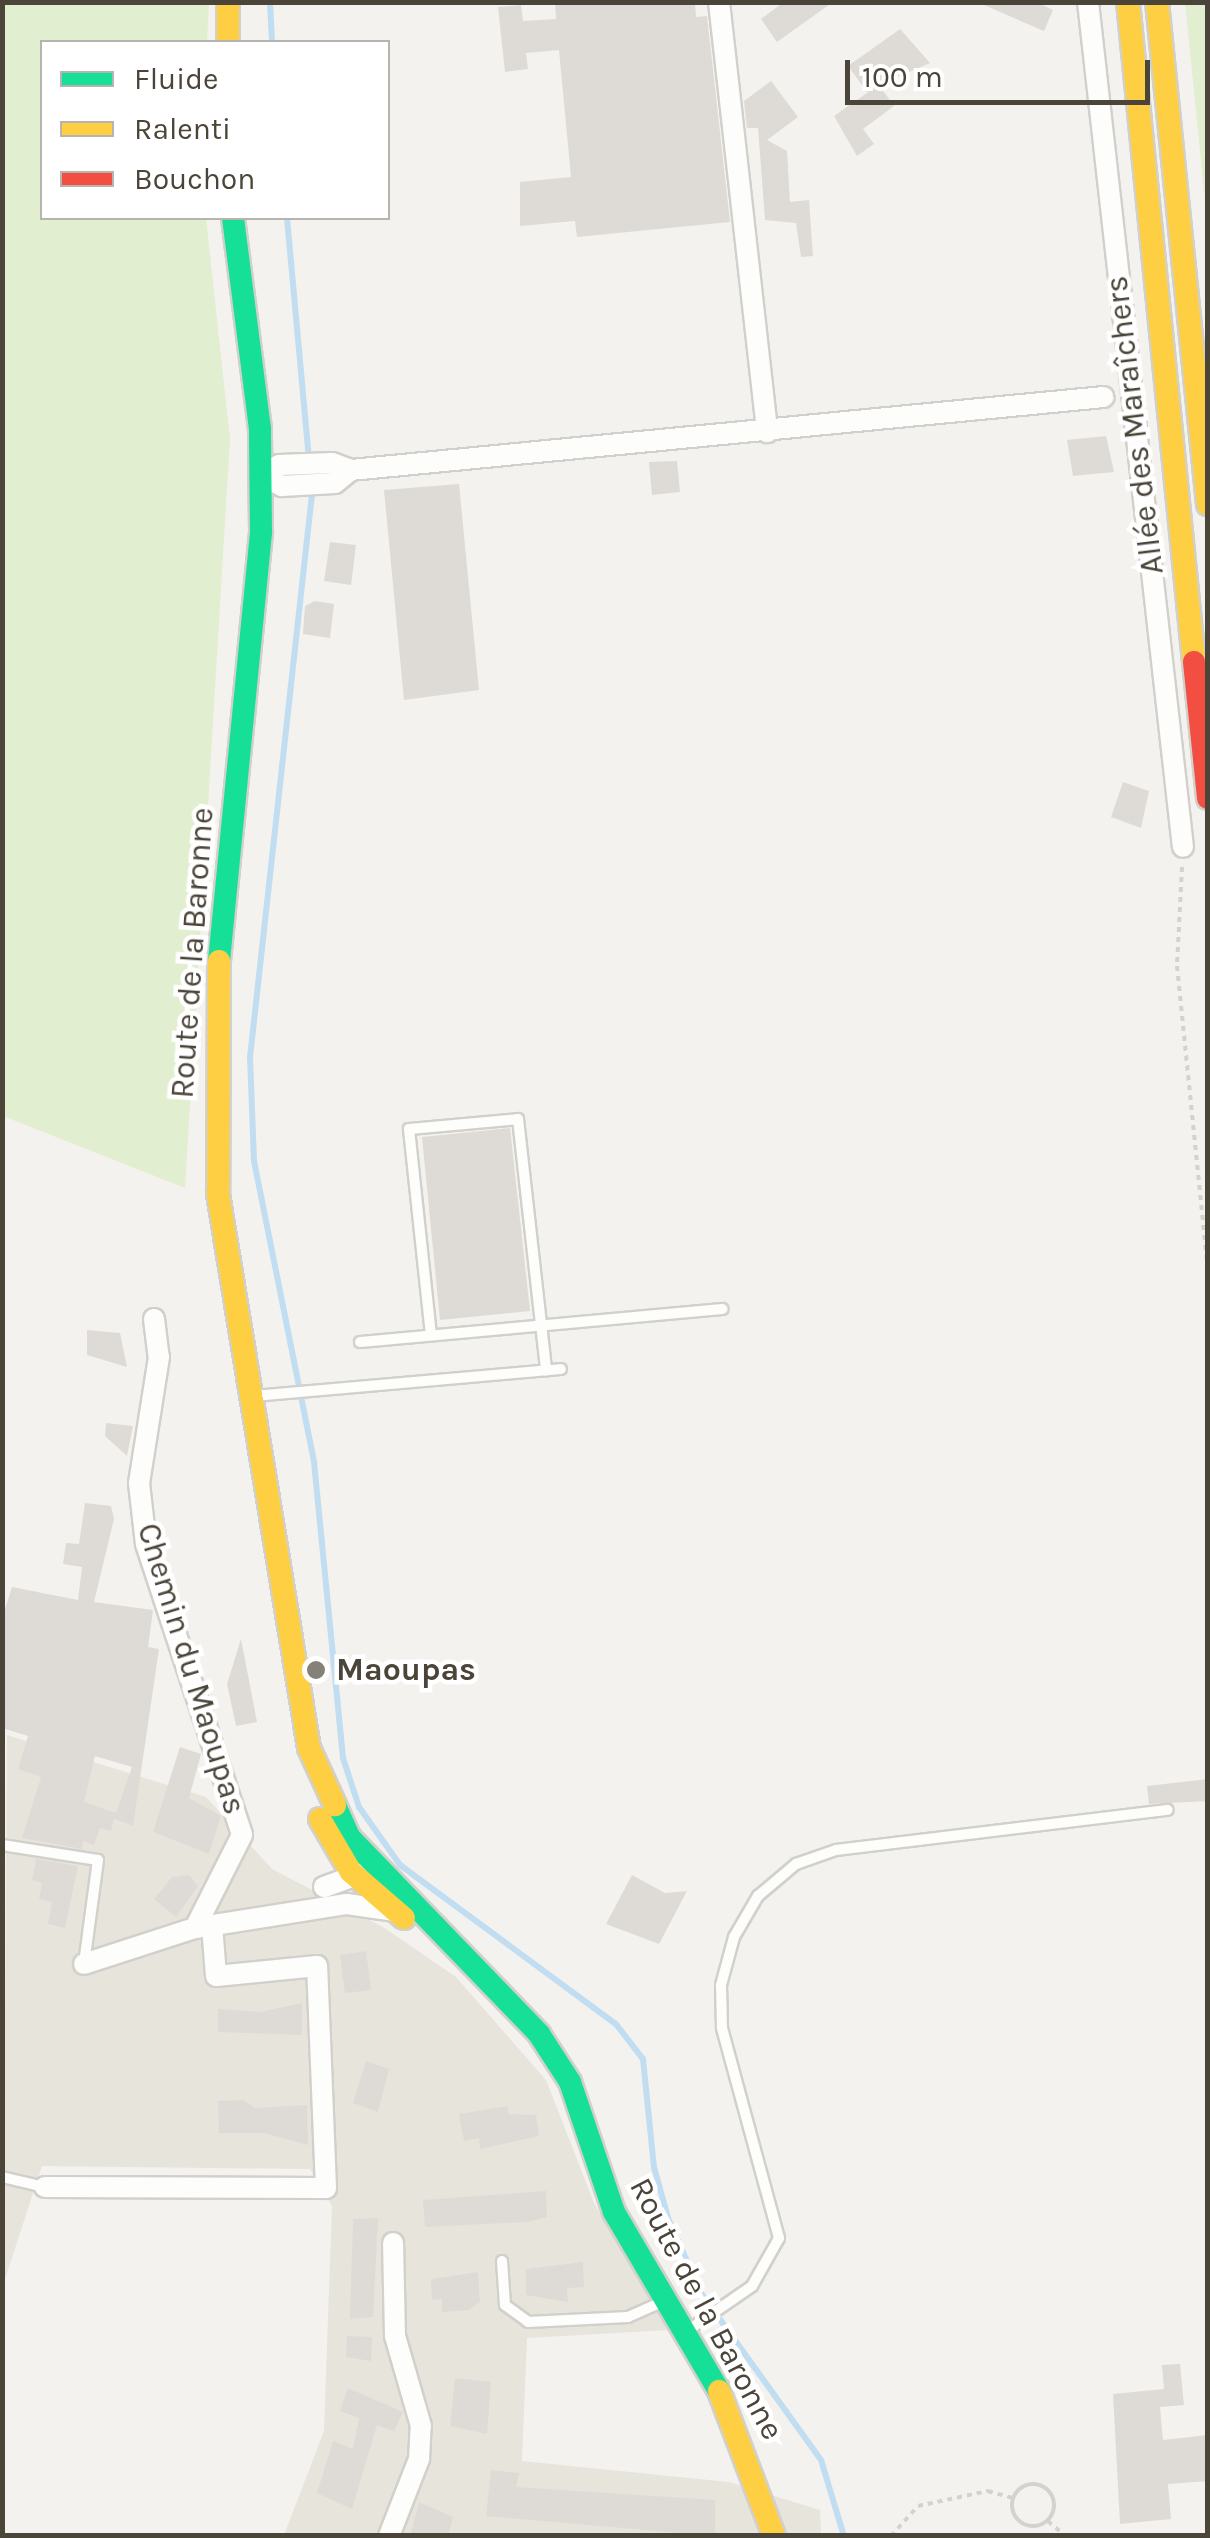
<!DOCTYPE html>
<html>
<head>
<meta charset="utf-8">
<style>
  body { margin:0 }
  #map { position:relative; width:1210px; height:2538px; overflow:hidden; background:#f4f2ee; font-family:Karla,sans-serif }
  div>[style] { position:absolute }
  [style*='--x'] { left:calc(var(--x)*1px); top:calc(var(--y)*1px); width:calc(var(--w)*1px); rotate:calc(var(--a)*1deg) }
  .residential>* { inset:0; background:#e7e4dc }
  .green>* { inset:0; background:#e1eecf }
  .stream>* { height:6px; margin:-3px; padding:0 3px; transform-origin:3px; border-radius:3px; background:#c0ddf1 }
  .building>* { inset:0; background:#dedbd6 }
  .path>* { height:4px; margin-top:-2px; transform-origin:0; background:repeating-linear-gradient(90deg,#d3d2cc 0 5px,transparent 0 10px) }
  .path>.ring { margin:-2px; padding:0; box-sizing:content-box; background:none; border:4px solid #d3d2cc; border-radius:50% }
  .roads { filter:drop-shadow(2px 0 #d2d0cb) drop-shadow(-2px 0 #d2d0cb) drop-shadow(0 2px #d2d0cb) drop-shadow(0 -2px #d2d0cb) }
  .lane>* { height:10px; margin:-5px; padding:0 5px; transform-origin:5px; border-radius:5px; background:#fdfdfc }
  .street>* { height:20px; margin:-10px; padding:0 10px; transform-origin:10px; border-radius:10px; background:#fdfdfc }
  .fast>* { height:22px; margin:-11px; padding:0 11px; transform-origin:11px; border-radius:11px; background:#16e098 }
  .slow>* { height:22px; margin:-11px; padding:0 11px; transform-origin:11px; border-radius:11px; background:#ffcf43 }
  .jam>* { height:22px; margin:-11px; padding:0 11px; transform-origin:11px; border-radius:11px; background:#f24e42 }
  .dots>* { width:28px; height:28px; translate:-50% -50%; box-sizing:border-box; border:5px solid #fff; border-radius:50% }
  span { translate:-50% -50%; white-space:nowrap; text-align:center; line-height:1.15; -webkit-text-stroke:9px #fff; paint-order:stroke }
  .street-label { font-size:32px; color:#4b4439 }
  .poi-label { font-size:32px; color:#4b4439; font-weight:700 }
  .left { translate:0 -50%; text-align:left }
  .frame { position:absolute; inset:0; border:5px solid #4b4439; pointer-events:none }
  .legend { position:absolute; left:40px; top:40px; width:350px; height:180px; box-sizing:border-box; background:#fff; border:2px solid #b7b4b0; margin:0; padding:12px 18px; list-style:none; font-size:30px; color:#4b4439 }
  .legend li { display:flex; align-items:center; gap:20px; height:50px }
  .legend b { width:50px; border:2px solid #b7b4b0 }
  .scale { position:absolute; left:845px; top:60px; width:305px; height:45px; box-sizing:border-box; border:5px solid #4b4439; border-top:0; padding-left:12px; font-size:30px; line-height:35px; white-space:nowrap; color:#4b4439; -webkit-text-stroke:8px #fff; paint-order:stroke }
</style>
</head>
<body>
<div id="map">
  <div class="residential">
    <i style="clip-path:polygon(7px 1735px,206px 1797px,272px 1869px,383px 1927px,456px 1977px,546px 2080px,594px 2203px,669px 2330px,527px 2338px,522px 2461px,729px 2482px,820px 2510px,821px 2535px,284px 2535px,324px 2431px,332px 2206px,310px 2169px,42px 2166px,3px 2285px)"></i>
  </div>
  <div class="green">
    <i style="clip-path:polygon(3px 2px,209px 3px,207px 42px,42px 42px,42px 218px,206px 218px,230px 439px,185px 1188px,3px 1116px)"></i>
    <i style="clip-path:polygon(1185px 3px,1207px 3px,1207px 222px,1188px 31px)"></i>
  </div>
  <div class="stream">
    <i style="--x:270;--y:2;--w:40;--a:87.1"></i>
    <i style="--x:287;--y:218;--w:234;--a:84.8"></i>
    <i style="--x:312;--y:494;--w:566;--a:96.28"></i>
    <i style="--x:250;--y:1057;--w:104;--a:87.8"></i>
    <i style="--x:254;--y:1161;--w:307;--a:78.7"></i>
    <i style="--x:314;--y:1462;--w:297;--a:84.4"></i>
    <i style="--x:343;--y:1758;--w:52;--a:71.9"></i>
    <i style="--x:359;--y:1807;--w:71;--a:54.7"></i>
    <i style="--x:400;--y:1865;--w:268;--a:36.4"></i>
    <i style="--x:616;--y:2024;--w:44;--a:52.4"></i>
    <i style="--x:643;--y:2059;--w:109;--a:84.2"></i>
    <i style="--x:654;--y:2167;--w:53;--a:74.6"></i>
    <i style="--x:668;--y:2218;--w:82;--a:66.3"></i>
    <i style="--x:701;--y:2293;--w:206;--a:54.3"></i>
    <i style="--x:821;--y:2460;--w:79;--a:73.2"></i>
  </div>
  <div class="building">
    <i style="clip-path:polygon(555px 2px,695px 2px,696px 17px,707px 16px,730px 222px,577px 237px,575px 221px,520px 226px,520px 182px,571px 177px,559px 50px,526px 53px,528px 69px,505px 72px,498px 7px,521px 5px,523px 21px,556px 19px)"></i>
    <i style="clip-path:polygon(784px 2px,833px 2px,777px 42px,761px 19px)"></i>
    <i style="clip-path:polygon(977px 2px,1036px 2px,1053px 10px,1044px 31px)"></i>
    <i style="clip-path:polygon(900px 29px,930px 63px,879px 85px,894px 106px,863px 129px,874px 144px,857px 156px,834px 116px,877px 86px,867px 92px,848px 66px)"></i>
    <i style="clip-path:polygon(771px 81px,798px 117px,767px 140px,787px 151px,790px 202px,809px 200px,813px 256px,801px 257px,796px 223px,765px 220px,758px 128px,747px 128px,744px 101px)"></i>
    <i style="clip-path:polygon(1106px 436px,1114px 472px,1073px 476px,1067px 440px)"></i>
    <i style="clip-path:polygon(677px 461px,680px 492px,652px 495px,649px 462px)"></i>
    <i style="clip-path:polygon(459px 484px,479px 690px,404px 700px,384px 490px)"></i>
    <i style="clip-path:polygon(330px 542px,356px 545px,351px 585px,324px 581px)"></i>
    <i style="clip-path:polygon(315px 601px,334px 604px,330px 638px,303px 634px,305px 606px)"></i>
    <i style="clip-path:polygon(1123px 782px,1149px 791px,1141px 828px,1111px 817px)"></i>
    <i style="clip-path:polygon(510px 1128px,530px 1311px,440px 1320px,422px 1137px)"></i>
    <i style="clip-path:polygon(87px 1330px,120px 1333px,127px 1367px,87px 1355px)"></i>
    <i style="clip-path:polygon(106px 1423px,133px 1426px,127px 1456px,105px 1436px)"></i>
    <i style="clip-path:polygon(evenodd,85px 1503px,111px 1506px,114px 1519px,94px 1602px,153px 1610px,148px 1647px,159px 1649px,133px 1826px,114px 1819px,111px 1831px,100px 1828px,94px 1845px,83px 1841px,82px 1849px,22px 1838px,41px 1777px,18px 1769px,28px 1736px,2px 1728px,2px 1619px,12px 1587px,78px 1600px,82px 1567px,63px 1564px,66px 1543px,79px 1544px,85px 1503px,95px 1756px,132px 1767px,116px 1813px,84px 1802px,95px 1756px)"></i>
    <i style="clip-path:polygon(241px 1639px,257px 1722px,236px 1726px,227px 1684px)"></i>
    <i style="clip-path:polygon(180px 1747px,201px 1754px,189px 1798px,221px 1816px,209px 1854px,153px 1832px)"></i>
    <i style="clip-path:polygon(1208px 1779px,1208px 1801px,1149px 1804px,1147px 1786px)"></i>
    <i style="clip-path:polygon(36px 1859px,78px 1866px,65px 1928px,48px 1924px,52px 1902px,39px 1899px,42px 1883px,32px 1880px)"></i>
    <i style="clip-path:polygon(189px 1875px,198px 1886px,176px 1917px,154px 1899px,172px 1877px)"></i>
    <i style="clip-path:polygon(632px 1875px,665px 1893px,687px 1891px,659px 1944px,606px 1924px)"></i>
    <i style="clip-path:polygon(366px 1951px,371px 1990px,345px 1993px,340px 1955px)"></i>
    <i style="clip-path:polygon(302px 2003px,302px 2035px,218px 2032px,218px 2009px,260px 2012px)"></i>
    <i style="clip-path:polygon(366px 2061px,389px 2069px,378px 2112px,353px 2103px)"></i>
    <i style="clip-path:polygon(243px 2100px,255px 2108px,307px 2105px,308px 2145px,264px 2133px,219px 2133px,218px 2101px)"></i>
    <i style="clip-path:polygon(507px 2106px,509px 2114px,536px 2115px,539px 2136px,480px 2149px,479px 2138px,464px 2141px,459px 2114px)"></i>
    <i style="clip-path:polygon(546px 2191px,547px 2217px,528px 2222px,425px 2227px,423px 2200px)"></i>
    <i style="clip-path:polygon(378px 2218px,373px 2317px,350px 2319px,353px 2219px)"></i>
    <i style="clip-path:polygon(583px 2262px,584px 2287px,567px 2288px,568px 2302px,526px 2295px,526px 2269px)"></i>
    <i style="clip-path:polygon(478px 2272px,480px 2302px,469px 2310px,442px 2312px,442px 2299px,432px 2300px,431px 2279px)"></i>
    <i style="clip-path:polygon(347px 2336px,372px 2337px,371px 2361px,346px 2357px)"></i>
    <i style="clip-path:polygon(1180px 2364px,1184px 2405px,1160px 2407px,1163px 2440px,1208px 2435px,1208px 2481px,1168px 2484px,1171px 2519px,1120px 2524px,1113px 2394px,1164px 2389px,1162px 2365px)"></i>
    <i style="clip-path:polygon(455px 2378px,491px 2382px,487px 2434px,450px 2426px)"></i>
    <i style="clip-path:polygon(348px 2388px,403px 2412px,394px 2431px,377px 2425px,352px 2509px,317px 2493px,333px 2441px,353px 2449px,359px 2418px,340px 2411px)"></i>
    <i style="clip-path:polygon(491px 2470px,519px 2473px,516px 2487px,715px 2500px,715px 2536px,486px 2516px)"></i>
    <i style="clip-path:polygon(419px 2502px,453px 2517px,448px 2536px,410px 2536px)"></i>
  </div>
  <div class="path">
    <i style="--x:1182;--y:867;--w:99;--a:92.9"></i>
    <i style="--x:1177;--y:966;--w:306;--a:84.2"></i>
    <i class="ring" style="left:1012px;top:2484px;width:38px;height:38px"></i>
    <i style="--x:1048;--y:2521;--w:23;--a:41"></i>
    <i style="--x:891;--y:2536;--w:40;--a:-48"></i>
    <i style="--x:918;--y:2506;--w:72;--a:-12.1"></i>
    <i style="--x:988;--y:2491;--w:26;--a:16"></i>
  </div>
  <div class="roads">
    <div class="lane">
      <i style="--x:431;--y:1335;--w:207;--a:-96.1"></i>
      <i style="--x:409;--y:1129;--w:109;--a:-5.2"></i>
      <i style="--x:518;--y:1119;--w:253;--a:83.6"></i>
      <i style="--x:360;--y:1342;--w:364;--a:-5.2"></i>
      <i style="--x:253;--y:1396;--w:309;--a:-5"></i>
      <i style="--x:2;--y:1845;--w:97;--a:8.9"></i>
      <i style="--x:98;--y:1860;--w:105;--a:97.7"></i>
      <i style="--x:2;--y:2177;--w:43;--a:13.4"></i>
      <i style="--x:502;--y:2261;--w:44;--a:86.1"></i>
      <i style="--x:505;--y:2305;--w:29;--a:36"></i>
      <i style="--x:528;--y:2322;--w:100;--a:-2.9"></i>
      <i style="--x:628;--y:2317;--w:37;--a:-24"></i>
      <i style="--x:687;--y:2331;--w:79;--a:-34.7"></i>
      <i style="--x:752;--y:2286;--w:55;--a:-60.6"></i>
      <i style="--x:779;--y:2238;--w:218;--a:-105.2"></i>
      <i style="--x:722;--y:2028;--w:43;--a:-91.3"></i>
      <i style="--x:721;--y:1985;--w:50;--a:-74.8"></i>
      <i style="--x:734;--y:1937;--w:48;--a:-59.7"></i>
      <i style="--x:758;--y:1896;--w:50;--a:-40.1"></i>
      <i style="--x:796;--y:1864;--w:42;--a:-19.3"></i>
      <i style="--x:836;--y:1850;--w:334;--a:-6.9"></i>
    </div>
    <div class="street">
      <i style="--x:719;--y:2;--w:433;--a:83.6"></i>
      <i style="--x:1088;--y:2;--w:850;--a:83.59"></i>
      <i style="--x:262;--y:475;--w:20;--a:-30"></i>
      <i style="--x:279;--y:465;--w:53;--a:-2.2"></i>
      <i style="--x:332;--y:463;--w:20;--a:20"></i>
      <i style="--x:351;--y:470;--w:756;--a:-5.54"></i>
      <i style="--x:262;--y:475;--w:23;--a:29"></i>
      <i style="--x:282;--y:486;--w:53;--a:-3.2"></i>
      <i style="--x:335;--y:483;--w:21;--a:-39"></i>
      <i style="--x:154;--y:1319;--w:38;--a:83"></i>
      <i style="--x:159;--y:1357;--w:128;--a:99"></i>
      <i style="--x:139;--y:1483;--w:61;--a:83.5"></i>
      <i style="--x:146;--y:1544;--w:306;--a:71.7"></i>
      <i style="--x:242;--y:1835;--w:104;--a:116.8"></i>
      <i style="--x:195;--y:1928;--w:154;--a:-9"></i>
      <i style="--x:347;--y:1904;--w:49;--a:8.3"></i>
      <i style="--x:324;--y:1887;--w:38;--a:-20"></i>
      <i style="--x:84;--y:1964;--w:117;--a:-18"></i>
      <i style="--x:45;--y:2187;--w:281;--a:0.2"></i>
      <i style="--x:326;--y:2188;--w:222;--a:-92.3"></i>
      <i style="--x:317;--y:1966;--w:101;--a:174.3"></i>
      <i style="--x:216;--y:1976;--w:51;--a:-94.5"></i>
      <i style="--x:389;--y:2536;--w:83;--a:-68.7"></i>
      <i style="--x:419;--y:2459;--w:33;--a:-87"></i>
      <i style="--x:421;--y:2426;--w:94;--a:-106.1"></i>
      <i style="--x:395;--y:2336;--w:93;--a:-91.2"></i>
    </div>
    <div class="fast">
      <i style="--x:219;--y:961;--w:432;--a:-84.4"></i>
      <i style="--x:261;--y:531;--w:102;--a:-90.6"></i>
      <i style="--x:260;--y:429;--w:213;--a:-97.3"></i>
      <i style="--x:335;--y:1805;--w:35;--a:66"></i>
      <i style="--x:349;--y:1837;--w:274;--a:46"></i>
      <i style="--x:539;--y:2034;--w:57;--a:57.1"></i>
      <i style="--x:570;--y:2082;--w:137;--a:71.3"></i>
      <i style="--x:614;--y:2212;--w:208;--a:59.6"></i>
    </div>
    <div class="slow">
      <i style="--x:228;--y:2;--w:40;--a:90"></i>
      <i style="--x:1128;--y:2;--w:663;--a:84.29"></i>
      <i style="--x:1157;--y:2;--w:505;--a:84.2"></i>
      <i style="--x:219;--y:961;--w:233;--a:90.2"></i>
      <i style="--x:218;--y:1194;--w:561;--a:80.67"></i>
      <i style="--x:309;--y:1748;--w:63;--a:65.5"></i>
      <i style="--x:320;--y:1819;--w:61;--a:59.7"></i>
      <i style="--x:351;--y:1872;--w:70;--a:41"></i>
      <i style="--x:719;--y:2391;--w:155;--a:69.2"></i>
    </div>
    <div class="jam">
      <i style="--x:1194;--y:662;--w:137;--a:84.1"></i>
    </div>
  </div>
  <div class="dots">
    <i style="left:316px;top:1670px;background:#868178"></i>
  </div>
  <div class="street-label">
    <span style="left:1135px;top:425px;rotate:-97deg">Allée des Maraîchers</span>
    <span style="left:193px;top:953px;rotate:-86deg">Route de la Baronne</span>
    <span style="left:191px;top:1669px;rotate:73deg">Chemin du Maoupas</span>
    <span style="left:706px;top:2309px;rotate:62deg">Route de la Baronne</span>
  </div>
  <div class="poi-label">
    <span class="left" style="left:336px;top:1670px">Maoupas</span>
  </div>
  <div class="frame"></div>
  <ul class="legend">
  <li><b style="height:12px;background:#16e098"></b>Fluide</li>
  <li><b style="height:12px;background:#ffcf43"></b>Ralenti</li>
  <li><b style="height:12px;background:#f24e42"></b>Bouchon</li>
  </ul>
  <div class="scale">100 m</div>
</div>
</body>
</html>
